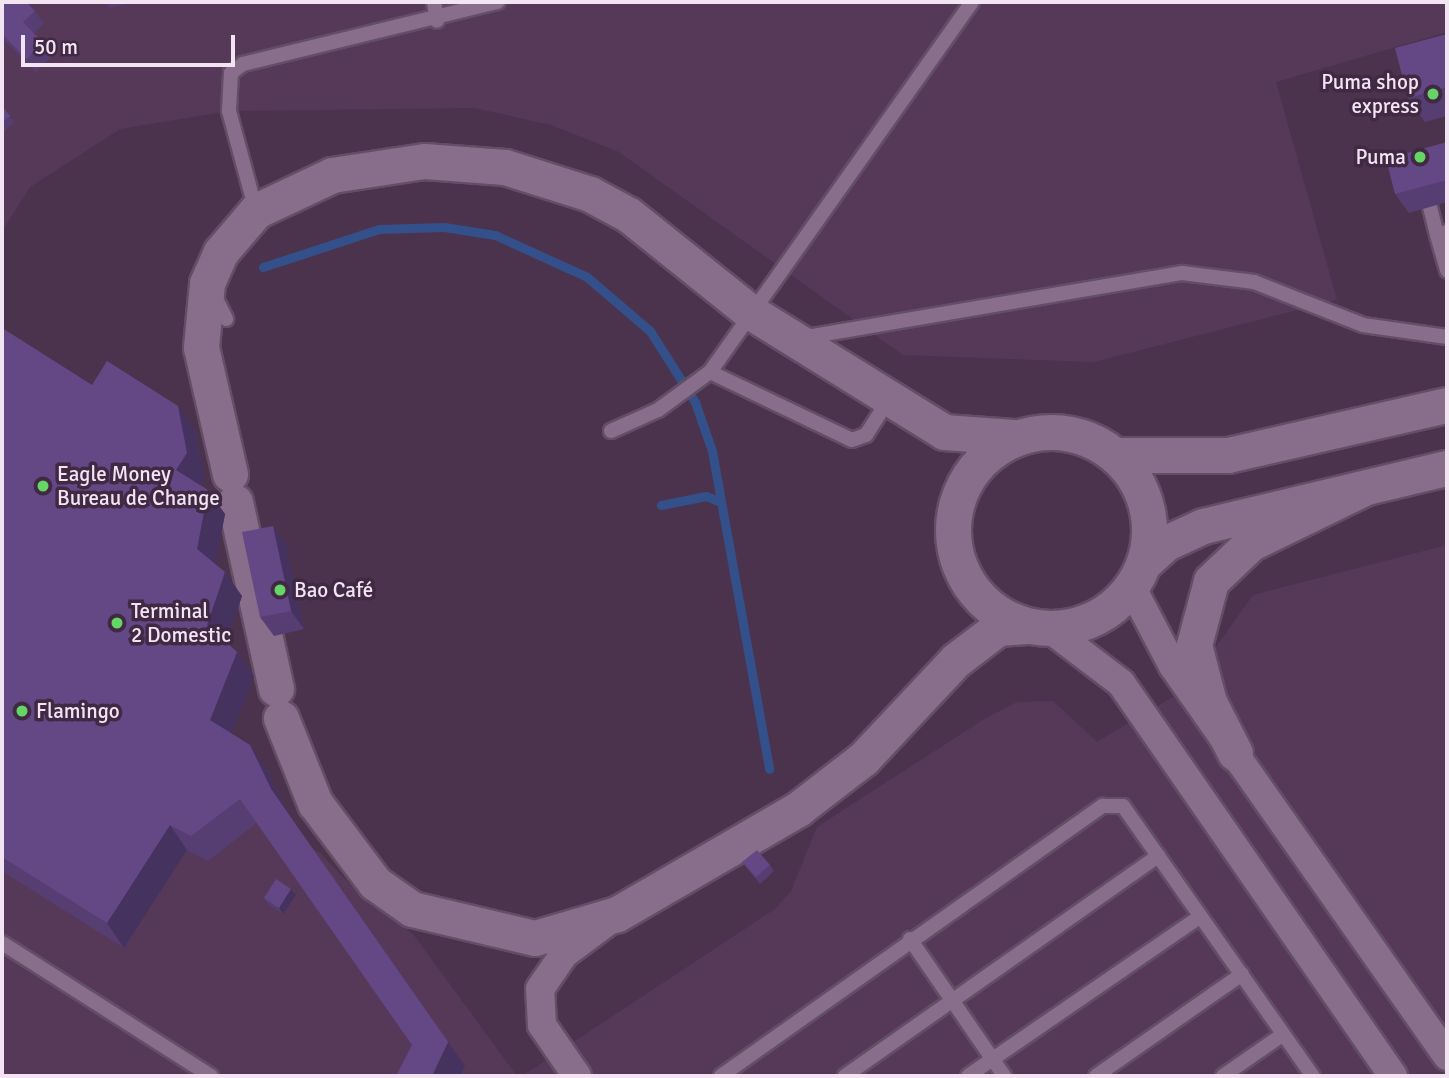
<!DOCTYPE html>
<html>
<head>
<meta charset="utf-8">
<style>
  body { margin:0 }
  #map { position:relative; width:1449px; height:1078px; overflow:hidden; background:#4b334d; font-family:Signika,sans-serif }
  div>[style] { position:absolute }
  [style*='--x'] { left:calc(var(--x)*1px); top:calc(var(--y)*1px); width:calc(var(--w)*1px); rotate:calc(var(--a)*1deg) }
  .built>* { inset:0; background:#563959 }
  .stream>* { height:9px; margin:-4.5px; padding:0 4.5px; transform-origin:4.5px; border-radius:4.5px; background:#34508a }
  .roads { filter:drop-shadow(2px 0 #634f65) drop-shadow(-2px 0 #634f65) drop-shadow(0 2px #634f65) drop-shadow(0 -2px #634f65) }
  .service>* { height:14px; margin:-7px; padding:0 7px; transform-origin:7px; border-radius:7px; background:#886e8b }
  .minor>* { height:28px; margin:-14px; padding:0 14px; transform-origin:14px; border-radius:14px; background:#886e8b }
  .tertiary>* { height:35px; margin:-17.5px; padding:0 17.5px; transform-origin:17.5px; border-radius:17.5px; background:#886e8b }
  .tertiary>.ring { margin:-17.5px; padding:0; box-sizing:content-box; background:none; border:35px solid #886e8b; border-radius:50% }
  .wall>* { inset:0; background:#563e73 }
  .shaded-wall>* { inset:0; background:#46325e }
  .building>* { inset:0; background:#644886 }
  .dots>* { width:19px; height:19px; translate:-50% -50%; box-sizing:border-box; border:4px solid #402943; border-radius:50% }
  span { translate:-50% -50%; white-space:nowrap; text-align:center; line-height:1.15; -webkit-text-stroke:7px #402943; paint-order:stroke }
  .poi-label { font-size:21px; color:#f3e4f4 }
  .right { translate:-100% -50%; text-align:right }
  .left { translate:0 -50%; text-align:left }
  .frame { position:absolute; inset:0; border:4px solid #f3e4f4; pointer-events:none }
  .scale { position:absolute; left:21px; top:35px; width:214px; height:32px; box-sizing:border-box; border:4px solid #f3e4f4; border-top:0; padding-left:9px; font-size:21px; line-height:24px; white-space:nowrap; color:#f3e4f4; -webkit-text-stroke:5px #402943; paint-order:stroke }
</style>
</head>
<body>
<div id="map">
  <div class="built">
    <i style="clip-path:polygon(2px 2px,1447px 2px,1447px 32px,1276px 82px,1337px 300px,1094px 362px,903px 355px,619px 152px,551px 125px,475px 108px,229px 111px,120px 129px,30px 187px,2px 231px)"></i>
    <i style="clip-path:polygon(2px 342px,109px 409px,195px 430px,204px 478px,194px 495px,225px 514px,214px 573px,242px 596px,224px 649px,254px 676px,227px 745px,267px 770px,210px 859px,257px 823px,320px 853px,368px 903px,413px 934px,517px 1076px,2px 1076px)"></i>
    <i style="clip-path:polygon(1447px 545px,1447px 1076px,522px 1076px,775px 909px,791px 891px,817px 827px,986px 718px,1017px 702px,1053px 701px,1097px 742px,1186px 689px,1253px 595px)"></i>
  </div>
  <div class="stream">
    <i style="--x:263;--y:267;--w:122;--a:-18.1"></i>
    <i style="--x:379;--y:229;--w:65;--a:-1.8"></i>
    <i style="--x:444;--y:227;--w:52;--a:8.9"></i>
    <i style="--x:495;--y:235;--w:101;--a:24.5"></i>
    <i style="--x:587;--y:277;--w:83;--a:40.6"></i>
    <i style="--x:650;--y:331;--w:84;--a:57.6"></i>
    <i style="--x:695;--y:402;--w:52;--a:70.9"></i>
    <i style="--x:712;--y:451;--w:323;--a:79.8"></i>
    <i style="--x:661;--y:505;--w:46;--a:-11.3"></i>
    <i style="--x:706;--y:496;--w:16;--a:22"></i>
  </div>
  <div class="roads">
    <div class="service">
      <i style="--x:434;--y:2;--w:19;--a:81"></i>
      <i style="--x:1430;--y:207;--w:29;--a:76"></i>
      <i style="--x:256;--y:211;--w:104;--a:-105.1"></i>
      <i style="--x:229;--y:111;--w:38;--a:-87"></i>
      <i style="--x:231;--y:73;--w:15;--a:-37"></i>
      <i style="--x:243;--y:64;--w:262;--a:-13.7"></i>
      <i style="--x:1447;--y:232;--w:10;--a:163"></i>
      <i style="--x:1437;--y:235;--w:37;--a:74"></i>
      <i style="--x:214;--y:295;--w:27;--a:63"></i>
      <i style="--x:801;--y:338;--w:387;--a:-9.7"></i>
      <i style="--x:1182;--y:273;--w:73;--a:7.1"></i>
      <i style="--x:1254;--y:282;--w:117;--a:21.5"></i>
      <i style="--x:1363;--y:325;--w:85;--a:8.1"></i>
      <i style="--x:710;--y:372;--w:157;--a:25.6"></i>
      <i style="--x:852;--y:440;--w:15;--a:-20"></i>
      <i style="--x:866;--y:435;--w:43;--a:-57.4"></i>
      <i style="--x:611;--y:431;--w:51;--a:-24.1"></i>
      <i style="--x:658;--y:410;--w:64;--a:-36.2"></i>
      <i style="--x:710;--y:372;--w:453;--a:-54.7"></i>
      <i style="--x:910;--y:939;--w:166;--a:55.5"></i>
      <i style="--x:2;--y:943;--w:248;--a:32.5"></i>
      <i style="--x:721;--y:1076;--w:468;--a:-35.3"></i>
      <i style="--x:1103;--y:806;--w:20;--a:0"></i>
      <i style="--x:1123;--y:806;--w:330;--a:54.9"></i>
      <i style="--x:845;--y:1076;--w:383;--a:-35.1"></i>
      <i style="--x:968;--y:1076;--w:280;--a:-34.5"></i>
      <i style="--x:1096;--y:1076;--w:178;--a:-34.9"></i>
      <i style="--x:1223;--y:1076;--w:72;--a:-34.8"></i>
    </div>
    <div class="minor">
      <i style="--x:1132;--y:588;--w:88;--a:62.3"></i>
      <i style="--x:1173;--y:666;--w:477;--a:54.9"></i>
      <i style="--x:1050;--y:629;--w:89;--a:37.3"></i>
      <i style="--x:1121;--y:683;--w:478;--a:55.3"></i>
      <i style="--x:577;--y:1076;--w:62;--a:-124.5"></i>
      <i style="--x:542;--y:1025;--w:36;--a:-93"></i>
      <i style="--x:540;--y:989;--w:42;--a:-55.6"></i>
      <i style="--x:564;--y:954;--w:54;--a:-36.7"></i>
    </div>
    <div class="tertiary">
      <i class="ring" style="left:953px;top:432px;width:161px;height:161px"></i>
      <i style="--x:1118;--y:455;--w:110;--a:0"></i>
      <i style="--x:1228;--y:455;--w:225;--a:-12.9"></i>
      <i style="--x:230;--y:474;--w:130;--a:-102.9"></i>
      <i style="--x:201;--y:347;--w:64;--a:-84.6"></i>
      <i style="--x:207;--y:283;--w:34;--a:-66"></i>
      <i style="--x:221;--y:252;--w:54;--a:-49.5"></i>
      <i style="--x:256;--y:211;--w:84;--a:-25.3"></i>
      <i style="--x:332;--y:175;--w:93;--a:-8.7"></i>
      <i style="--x:424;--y:161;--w:81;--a:4.2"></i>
      <i style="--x:505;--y:167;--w:89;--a:17.6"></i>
      <i style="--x:590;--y:194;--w:44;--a:28.3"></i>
      <i style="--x:629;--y:215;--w:154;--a:38.7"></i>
      <i style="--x:749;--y:311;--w:229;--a:31.8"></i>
      <i style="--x:944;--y:432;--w:69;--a:4.1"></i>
      <i style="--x:235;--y:502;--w:191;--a:77.6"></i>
      <i style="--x:1145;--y:562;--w:28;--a:-42"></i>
      <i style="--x:1166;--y:543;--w:41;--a:-24.7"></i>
      <i style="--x:1203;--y:526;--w:251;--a:-13.4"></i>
      <i style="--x:281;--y:718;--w:92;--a:68.2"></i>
      <i style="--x:315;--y:803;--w:100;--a:53.1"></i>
      <i style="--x:375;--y:883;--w:45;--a:35.1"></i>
      <i style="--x:412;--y:909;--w:126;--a:13.3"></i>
      <i style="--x:535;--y:938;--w:85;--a:-16.3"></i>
      <i style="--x:617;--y:914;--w:209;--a:-30.1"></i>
      <i style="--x:798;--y:809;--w:82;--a:-37.6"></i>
      <i style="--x:863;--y:759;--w:136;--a:-46.8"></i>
      <i style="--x:956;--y:660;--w:53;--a:-37.3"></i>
      <i style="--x:998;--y:628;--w:29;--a:-4"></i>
      <i style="--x:1235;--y:753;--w:57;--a:-117"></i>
      <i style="--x:1209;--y:702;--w:59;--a:-104.7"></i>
      <i style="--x:1194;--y:645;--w:66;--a:-75.1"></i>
      <i style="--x:1211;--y:581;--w:55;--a:-43.5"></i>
      <i style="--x:1251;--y:543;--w:123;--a:-25.9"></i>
    </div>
  </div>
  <div class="wall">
    <i style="clip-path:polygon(2px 2px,35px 11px,44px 24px,34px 33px,43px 43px,52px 56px,36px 72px,2px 38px)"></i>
    <i style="clip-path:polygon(105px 2px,135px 2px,109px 8px)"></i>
    <i style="clip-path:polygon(1447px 34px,1447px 116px,1425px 122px,1408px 98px)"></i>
    <i style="clip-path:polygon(2px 106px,14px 123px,3px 132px,2px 131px)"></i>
    <i style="clip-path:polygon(1447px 142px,1447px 202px,1409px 213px,1395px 194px)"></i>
    <i style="clip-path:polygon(2px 328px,92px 385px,195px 430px,204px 478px,200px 485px,225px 514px,215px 564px,242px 596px,226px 642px,237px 652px,254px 676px,231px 734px,267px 770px,288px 814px,465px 1066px,412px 1045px,257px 823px,208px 861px,187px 850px,124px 948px,2px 871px)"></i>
    <i style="clip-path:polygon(273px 526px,286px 544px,304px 629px,274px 636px,260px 617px)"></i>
    <i style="clip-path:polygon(742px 862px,770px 865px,774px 871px,760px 884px)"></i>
    <i style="clip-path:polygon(296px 895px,283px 914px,268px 904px,264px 898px)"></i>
  </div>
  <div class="shaded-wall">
    <i style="clip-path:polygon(178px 406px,195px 430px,204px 478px,194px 495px,176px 470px)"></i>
    <i style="clip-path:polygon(208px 490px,225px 514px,214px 573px,197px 549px)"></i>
    <i style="clip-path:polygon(273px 526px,286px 544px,304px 629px,291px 611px)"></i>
    <i style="clip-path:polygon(225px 572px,242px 596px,224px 649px,207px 625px)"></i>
    <i style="clip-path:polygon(237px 652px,254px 676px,227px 745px,210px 720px)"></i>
    <i style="clip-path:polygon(250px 745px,267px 770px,288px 814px,271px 789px)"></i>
    <i style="clip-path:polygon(170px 825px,187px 850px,124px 948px,107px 923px)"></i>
    <i style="clip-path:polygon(291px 889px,296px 895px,283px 914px,279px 908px)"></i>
    <i style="clip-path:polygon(448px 1042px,465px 1066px,460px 1076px,432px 1076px)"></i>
  </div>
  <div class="building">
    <i style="clip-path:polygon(2px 2px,26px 2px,35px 11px,23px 22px,43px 43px,27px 59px,2px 34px)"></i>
    <i style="clip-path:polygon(1447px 34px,1447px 87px,1408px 98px,1395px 48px)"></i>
    <i style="clip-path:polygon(2px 106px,10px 116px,2px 122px)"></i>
    <i style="clip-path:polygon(1447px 142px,1447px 180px,1395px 194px,1386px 159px)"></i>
    <i style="clip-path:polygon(2px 328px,92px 385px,107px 361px,178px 406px,187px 453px,176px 470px,208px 490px,197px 549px,225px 572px,207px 625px,237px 652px,210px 720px,250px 745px,271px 789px,448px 1042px,432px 1076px,396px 1076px,412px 1045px,240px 799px,191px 836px,170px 825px,107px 923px,2px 857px)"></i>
    <i style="clip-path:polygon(273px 526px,291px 611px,260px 617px,242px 532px)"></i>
    <i style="clip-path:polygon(757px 850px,770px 865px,756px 877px,742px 862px)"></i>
    <i style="clip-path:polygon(276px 879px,291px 889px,279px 908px,264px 898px)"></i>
  </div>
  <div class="dots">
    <i style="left:1433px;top:94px;background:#67d466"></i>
    <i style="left:1420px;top:157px;background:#67d466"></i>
    <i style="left:43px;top:486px;background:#67d466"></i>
    <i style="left:280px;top:590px;background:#67d466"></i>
    <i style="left:117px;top:623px;background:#67d466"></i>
    <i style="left:22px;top:711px;background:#67d466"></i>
  </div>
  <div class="poi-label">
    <span class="right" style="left:1419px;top:94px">Puma shop<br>express</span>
    <span class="right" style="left:1406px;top:157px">Puma</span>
    <span class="left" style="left:57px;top:486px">Eagle Money<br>Bureau de Change</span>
    <span class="left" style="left:294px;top:590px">Bao Café</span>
    <span class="left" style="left:131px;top:623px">Terminal<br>2 Domestic</span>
    <span class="left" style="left:36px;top:711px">Flamingo</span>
  </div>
  <div class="frame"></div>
  <div class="scale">50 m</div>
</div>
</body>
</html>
